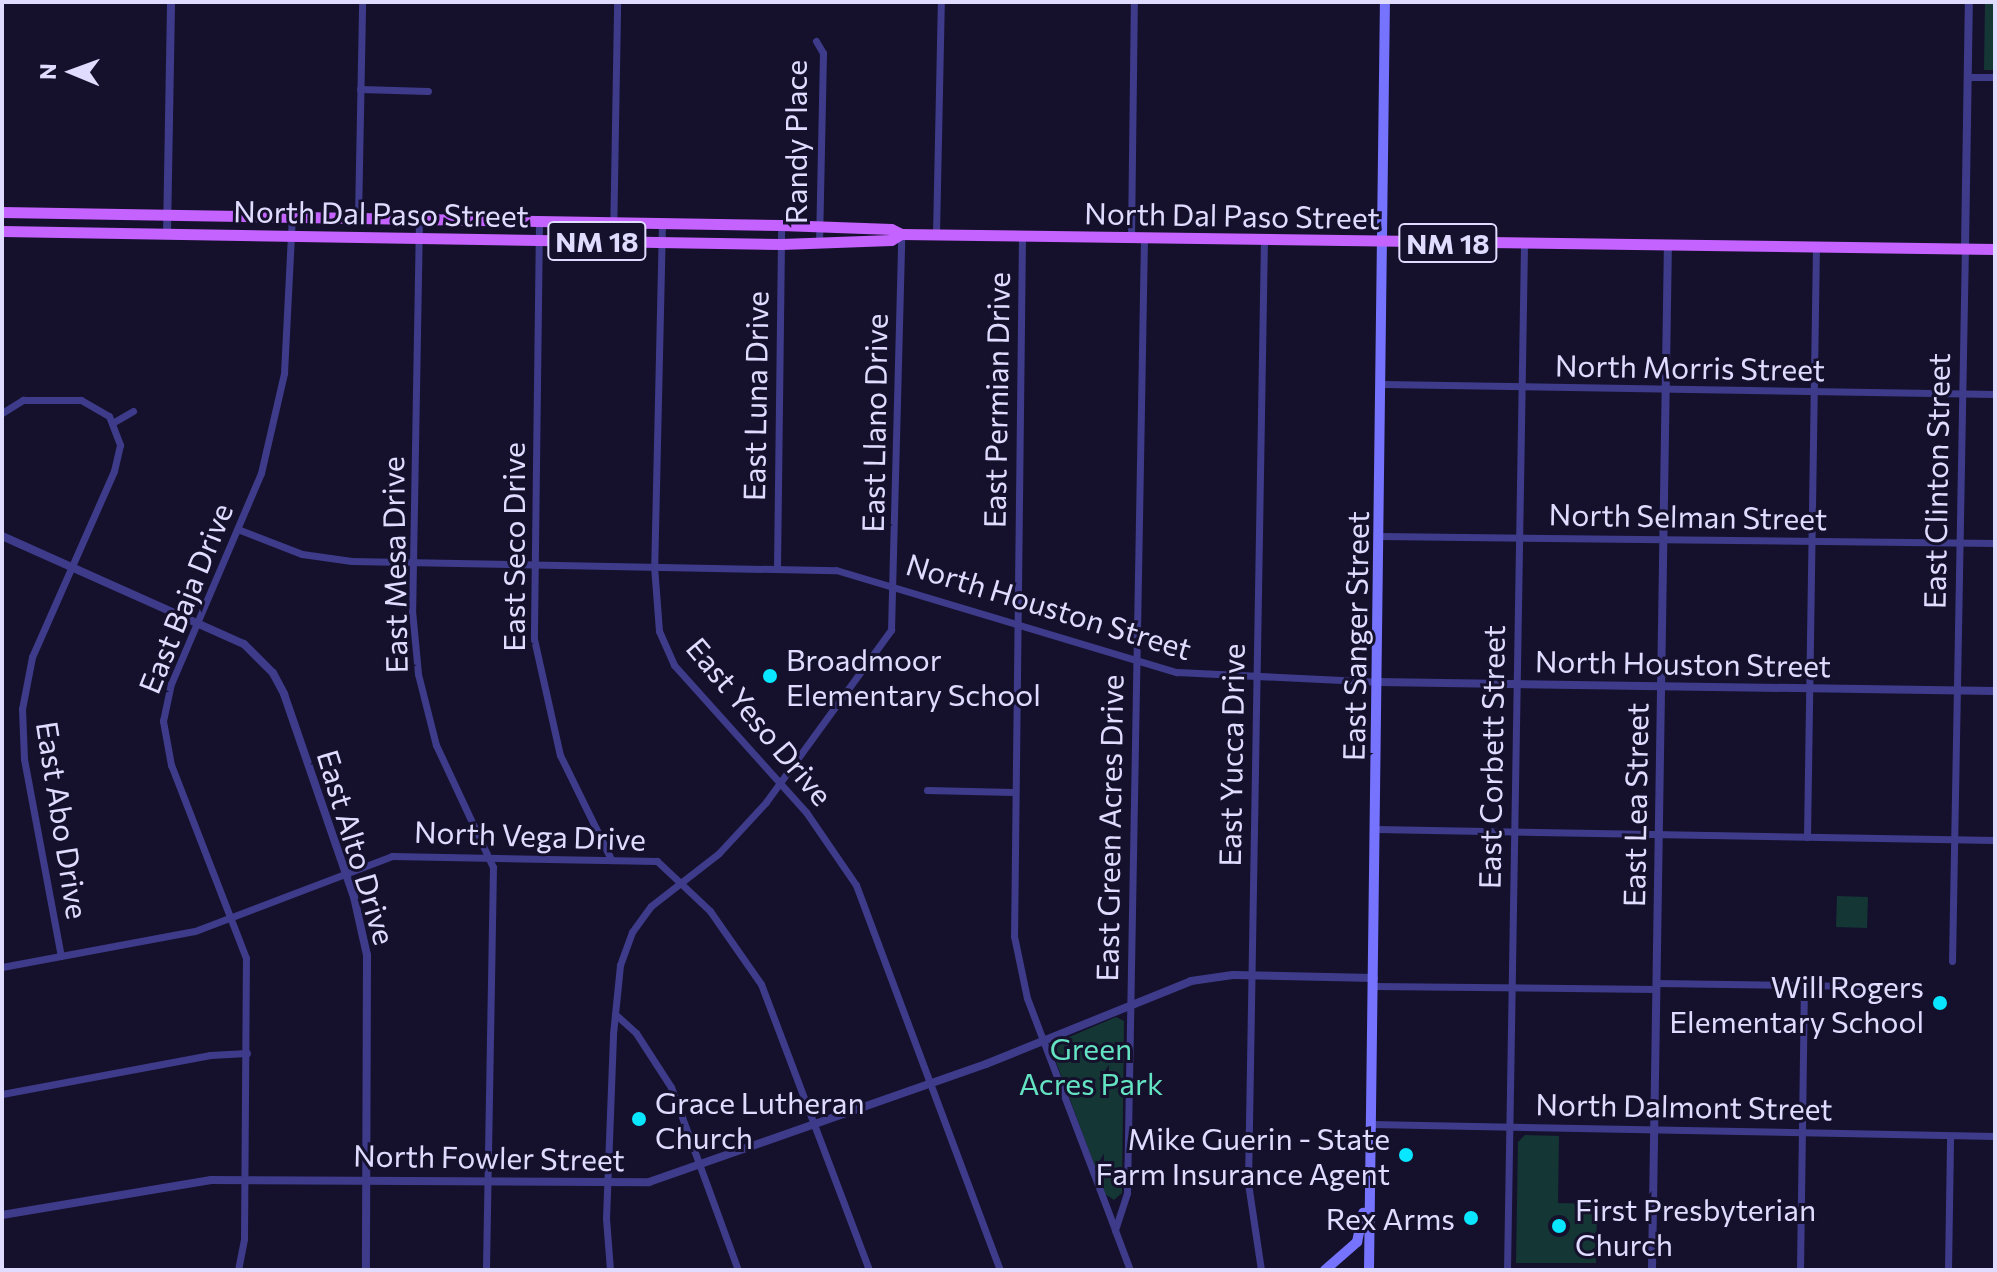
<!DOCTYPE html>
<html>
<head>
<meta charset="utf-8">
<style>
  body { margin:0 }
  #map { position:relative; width:1997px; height:1272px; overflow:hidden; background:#15112c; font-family:Commissioner,sans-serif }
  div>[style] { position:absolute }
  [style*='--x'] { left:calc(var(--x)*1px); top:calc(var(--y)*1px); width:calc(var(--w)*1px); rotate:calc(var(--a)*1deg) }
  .green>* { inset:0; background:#143635 }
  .minor>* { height:7px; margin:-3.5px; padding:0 3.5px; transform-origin:3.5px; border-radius:3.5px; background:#3e3b8b }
  .tertiary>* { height:8px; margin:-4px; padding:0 4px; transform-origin:4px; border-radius:4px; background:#3e3b8b }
  .secondary>* { height:10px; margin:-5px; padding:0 5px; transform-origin:5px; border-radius:5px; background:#7673ff }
  .primary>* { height:11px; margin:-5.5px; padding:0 5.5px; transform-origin:5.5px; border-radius:5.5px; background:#c463ff }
  .dots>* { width:22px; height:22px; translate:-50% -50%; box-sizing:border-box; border:4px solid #15112c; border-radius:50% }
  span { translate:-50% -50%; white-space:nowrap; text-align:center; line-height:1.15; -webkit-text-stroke:6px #15112c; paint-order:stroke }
  .shield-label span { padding:2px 6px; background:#15112c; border:2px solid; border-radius:6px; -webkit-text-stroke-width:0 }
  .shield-label { font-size:28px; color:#e0dcff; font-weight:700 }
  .street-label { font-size:30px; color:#e0dcff }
  .poi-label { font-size:30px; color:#e0dcff }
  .left { translate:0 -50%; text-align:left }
  .right { translate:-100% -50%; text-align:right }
  .park-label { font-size:30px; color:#64e3c3 }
  .frame { position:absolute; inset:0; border:4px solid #e0dcff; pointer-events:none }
  .north { position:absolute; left:32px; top:32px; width:80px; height:80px; -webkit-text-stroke:6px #15112c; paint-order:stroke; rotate:271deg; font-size:22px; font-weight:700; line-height:32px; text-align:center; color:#e0dcff }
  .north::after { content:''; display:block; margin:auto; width:28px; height:36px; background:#e0dcff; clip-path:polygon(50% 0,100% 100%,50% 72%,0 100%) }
</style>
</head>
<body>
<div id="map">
  <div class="green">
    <i style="clip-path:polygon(1985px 2px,1995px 2px,1995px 70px,1984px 70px)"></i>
    <i style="clip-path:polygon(1837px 896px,1868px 897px,1867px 928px,1836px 927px)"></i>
    <i style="clip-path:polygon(1116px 1017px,1124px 1021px,1122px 1193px,1114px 1200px,1105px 1194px,1052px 1051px,1055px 1043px)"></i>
    <i style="clip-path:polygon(1525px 1135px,1559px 1136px,1558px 1203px,1597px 1204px,1596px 1263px,1516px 1263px,1518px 1142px)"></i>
  </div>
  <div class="minor">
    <i style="--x:816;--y:41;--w:14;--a:60"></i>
    <i style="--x:823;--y:53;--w:190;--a:91.2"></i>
    <i style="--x:1968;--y:77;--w:27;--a:0"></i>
    <i style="--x:360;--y:89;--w:68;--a:1.7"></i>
    <i style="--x:358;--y:218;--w:216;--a:-88.9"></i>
    <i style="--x:419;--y:219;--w:391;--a:91"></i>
    <i style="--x:412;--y:610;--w:64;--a:84.6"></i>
    <i style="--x:418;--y:674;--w:73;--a:75.8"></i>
    <i style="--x:436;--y:745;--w:135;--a:65"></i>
    <i style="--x:493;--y:867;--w:403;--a:91"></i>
    <i style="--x:539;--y:221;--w:418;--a:90.7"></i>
    <i style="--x:534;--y:639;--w:119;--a:77.4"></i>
    <i style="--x:560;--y:755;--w:114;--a:63.9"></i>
    <i style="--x:662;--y:223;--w:343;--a:91.3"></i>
    <i style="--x:654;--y:566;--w:65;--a:85.6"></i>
    <i style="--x:659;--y:631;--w:37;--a:66"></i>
    <i style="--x:674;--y:665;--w:198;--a:48.1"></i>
    <i style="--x:806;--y:812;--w:88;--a:55.6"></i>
    <i style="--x:856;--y:885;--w:411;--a:69.5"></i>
    <i style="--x:936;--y:234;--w:232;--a:-88.8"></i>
    <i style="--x:1022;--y:235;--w:701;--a:90.65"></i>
    <i style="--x:1014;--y:936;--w:63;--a:78.2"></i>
    <i style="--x:1027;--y:998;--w:248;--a:69.2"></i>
    <i style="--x:1131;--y:238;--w:236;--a:-89.3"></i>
    <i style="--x:613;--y:241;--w:239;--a:-89"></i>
    <i style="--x:1383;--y:384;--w:612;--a:0.94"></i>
    <i style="--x:2;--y:413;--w:25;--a:-32"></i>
    <i style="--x:23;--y:400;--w:58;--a:0"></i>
    <i style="--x:81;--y:400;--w:32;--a:30"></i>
    <i style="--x:109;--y:416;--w:31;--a:69"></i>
    <i style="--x:120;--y:445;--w:27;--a:103"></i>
    <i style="--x:114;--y:471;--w:203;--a:113.8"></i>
    <i style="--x:32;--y:657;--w:53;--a:100.9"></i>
    <i style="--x:22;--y:709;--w:50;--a:87.7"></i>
    <i style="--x:24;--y:759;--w:200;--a:79.4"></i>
    <i style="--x:114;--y:422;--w:22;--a:-30"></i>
    <i style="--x:240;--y:530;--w:66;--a:21.2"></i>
    <i style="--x:302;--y:554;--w:50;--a:8"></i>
    <i style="--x:352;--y:561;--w:484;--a:1.1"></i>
    <i style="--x:836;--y:570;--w:356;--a:16.7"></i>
    <i style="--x:1177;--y:672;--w:201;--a:2.8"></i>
    <i style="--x:1380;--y:536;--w:615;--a:0.65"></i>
    <i style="--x:777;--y:568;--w:343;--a:-89.3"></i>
    <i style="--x:927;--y:790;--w:86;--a:1.3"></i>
    <i style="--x:1376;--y:829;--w:619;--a:1.02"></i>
    <i style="--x:1807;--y:837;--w:591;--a:-89.13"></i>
    <i style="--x:1952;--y:961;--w:713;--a:-88.96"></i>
    <i style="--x:2;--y:967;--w:196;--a:-10.6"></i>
    <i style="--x:195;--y:931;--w:211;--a:-20.8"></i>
    <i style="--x:392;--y:856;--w:265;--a:1.1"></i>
    <i style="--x:657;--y:861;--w:73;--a:43.3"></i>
    <i style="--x:710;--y:911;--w:89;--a:55.1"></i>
    <i style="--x:761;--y:984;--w:306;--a:69.3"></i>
    <i style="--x:1656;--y:983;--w:224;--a:0.8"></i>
    <i style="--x:1374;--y:986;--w:282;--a:0.6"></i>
    <i style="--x:615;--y:1014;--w:28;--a:42"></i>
    <i style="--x:636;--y:1033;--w:64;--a:57.1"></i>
    <i style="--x:671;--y:1087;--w:195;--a:69.9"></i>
    <i style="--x:2;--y:1094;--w:212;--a:-10.6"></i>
    <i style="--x:210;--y:1055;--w:37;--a:-3"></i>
    <i style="--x:1371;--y:1124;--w:624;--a:1.1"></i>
    <i style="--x:238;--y:1270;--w:32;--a:-79"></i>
    <i style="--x:244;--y:1239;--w:281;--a:-89.6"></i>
    <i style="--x:246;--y:958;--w:207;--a:-111.2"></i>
    <i style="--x:171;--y:765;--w:45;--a:-100.3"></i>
    <i style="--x:163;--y:721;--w:38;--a:-78"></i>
    <i style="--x:171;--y:684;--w:229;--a:-66.9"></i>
    <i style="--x:261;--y:473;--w:103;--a:-77"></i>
    <i style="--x:284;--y:373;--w:156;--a:-87.1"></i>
    <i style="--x:610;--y:1270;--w:52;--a:-94.4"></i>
    <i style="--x:606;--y:1218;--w:184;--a:-87.8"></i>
    <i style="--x:613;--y:1034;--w:69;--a:-84.2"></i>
    <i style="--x:620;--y:965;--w:35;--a:-70"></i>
    <i style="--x:632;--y:932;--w:32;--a:-54"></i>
    <i style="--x:651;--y:906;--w:86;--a:-37.9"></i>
    <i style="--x:719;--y:853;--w:69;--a:-47.3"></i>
    <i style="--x:766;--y:802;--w:213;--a:-54"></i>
    <i style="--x:891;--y:630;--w:395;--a:-88.5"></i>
    <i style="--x:1130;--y:1270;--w:43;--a:-110.6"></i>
    <i style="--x:1115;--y:1230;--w:39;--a:-72"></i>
    <i style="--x:1127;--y:1193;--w:955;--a:-88.98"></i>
    <i style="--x:1261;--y:1270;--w:88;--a:-98.5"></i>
    <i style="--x:1248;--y:1183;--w:943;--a:-89.03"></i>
    <i style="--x:1507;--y:1270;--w:1026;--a:-89.05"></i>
    <i style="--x:1800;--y:1270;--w:284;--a:-89.2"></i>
    <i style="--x:1948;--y:1270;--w:134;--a:-89.1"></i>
  </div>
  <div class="tertiary">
    <i style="--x:167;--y:234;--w:232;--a:-89"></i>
    <i style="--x:1965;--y:248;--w:246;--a:-89.1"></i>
    <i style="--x:2;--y:536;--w:265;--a:24.1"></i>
    <i style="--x:244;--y:644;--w:41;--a:45"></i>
    <i style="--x:273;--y:673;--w:24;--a:62"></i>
    <i style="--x:284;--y:694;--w:215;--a:71"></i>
    <i style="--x:354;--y:897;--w:59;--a:77.4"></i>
    <i style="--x:367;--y:955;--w:315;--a:90.2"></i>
    <i style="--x:1378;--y:682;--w:617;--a:0.84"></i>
    <i style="--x:2;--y:1215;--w:212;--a:-9.5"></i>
    <i style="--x:211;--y:1180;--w:438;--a:0.3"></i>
    <i style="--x:649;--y:1182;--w:357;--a:-19.3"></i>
    <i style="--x:986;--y:1064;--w:221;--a:-22"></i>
    <i style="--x:1191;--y:981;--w:42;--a:-8.1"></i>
    <i style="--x:1233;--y:975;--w:141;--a:1.2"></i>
    <i style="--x:1652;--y:1270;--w:1025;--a:-89.11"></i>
  </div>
  <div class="secondary">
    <i style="--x:1325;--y:1270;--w:43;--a:-41.2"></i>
    <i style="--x:1357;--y:1242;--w:30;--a:-78"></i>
    <i style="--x:1369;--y:1270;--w:1268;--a:-89.28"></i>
  </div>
  <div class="primary">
    <i style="--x:2;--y:212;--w:779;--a:0.96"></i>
    <i style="--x:781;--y:225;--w:110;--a:2.1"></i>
    <i style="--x:891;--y:229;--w:11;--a:27"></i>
    <i style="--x:901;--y:234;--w:1094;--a:0.79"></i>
    <i style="--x:2;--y:231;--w:779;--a:0.96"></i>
    <i style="--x:781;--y:244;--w:110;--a:-2.1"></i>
    <i style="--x:891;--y:240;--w:12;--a:-31"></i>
  </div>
  <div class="dots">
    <i style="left:770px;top:676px;background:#08e7ff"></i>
    <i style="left:1940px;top:1003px;background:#08e7ff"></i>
    <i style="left:639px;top:1119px;background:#08e7ff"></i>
    <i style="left:1406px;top:1155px;background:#08e7ff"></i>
    <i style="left:1471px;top:1218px;background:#08e7ff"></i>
    <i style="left:1559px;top:1226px;background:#08e7ff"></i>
  </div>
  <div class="shield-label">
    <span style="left:597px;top:241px">NM 18</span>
    <span style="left:1448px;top:243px">NM 18</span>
  </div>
  <div class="street-label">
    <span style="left:795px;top:142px;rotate:-90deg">Randy Place</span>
    <span style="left:381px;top:213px;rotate:1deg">North Dal Paso Street</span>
    <span style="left:1232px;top:215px;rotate:1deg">North Dal Paso Street</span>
    <span style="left:1690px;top:367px;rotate:1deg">North Morris Street</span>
    <span style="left:755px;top:396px;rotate:-89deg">East Luna Drive</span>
    <span style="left:996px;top:400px;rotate:-89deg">East Permian Drive</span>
    <span style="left:874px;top:423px;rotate:-89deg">East Llano Drive</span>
    <span style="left:1936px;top:481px;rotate:-89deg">East Clinton Street</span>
    <span style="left:1688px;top:516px;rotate:1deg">North Selman Street</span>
    <span style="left:513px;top:547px;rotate:-90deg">East Seco Drive</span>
    <span style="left:394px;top:565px;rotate:-91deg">East Mesa Drive</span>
    <span style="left:185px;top:598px;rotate:-68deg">East Baja Drive</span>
    <span style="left:1049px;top:606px;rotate:17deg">North Houston Street</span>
    <span style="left:1355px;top:636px;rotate:-89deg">East Sanger Street</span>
    <span style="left:1683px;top:663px;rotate:1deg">North Houston Street</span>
    <span style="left:760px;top:721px;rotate:50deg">East Yeso Drive</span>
    <span style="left:1231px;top:755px;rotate:-89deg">East Yucca Drive</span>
    <span style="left:1491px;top:757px;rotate:-89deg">East Corbett Street</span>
    <span style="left:1635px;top:805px;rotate:-89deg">East Lea Street</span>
    <span style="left:63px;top:820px;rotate:81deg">East Abo Drive</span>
    <span style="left:1109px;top:828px;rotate:-89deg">East Green Acres Drive</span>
    <span style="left:530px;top:835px;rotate:2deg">North Vega Drive</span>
    <span style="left:357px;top:847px;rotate:73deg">East Alto Drive</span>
    <span style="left:1684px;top:1106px;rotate:1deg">North Dalmont Street</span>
    <span style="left:489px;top:1157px;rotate:1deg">North Fowler Street</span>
  </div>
  <div class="poi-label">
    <span class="left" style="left:786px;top:676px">Broadmoor<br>Elementary School</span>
    <span class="right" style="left:1924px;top:1003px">Will Rogers<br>Elementary School</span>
    <span class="left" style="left:655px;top:1119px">Grace Lutheran<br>Church</span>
    <span class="right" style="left:1390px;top:1155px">Mike Guerin - State<br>Farm Insurance Agent</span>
    <span class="left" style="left:1575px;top:1226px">First Presbyterian<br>Church</span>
    <span class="right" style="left:1455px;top:1218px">Rex Arms</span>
  </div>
  <div class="park-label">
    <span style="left:1091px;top:1065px">Green<br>Acres Park</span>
  </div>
  <div class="frame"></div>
  <div class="north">N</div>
</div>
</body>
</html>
